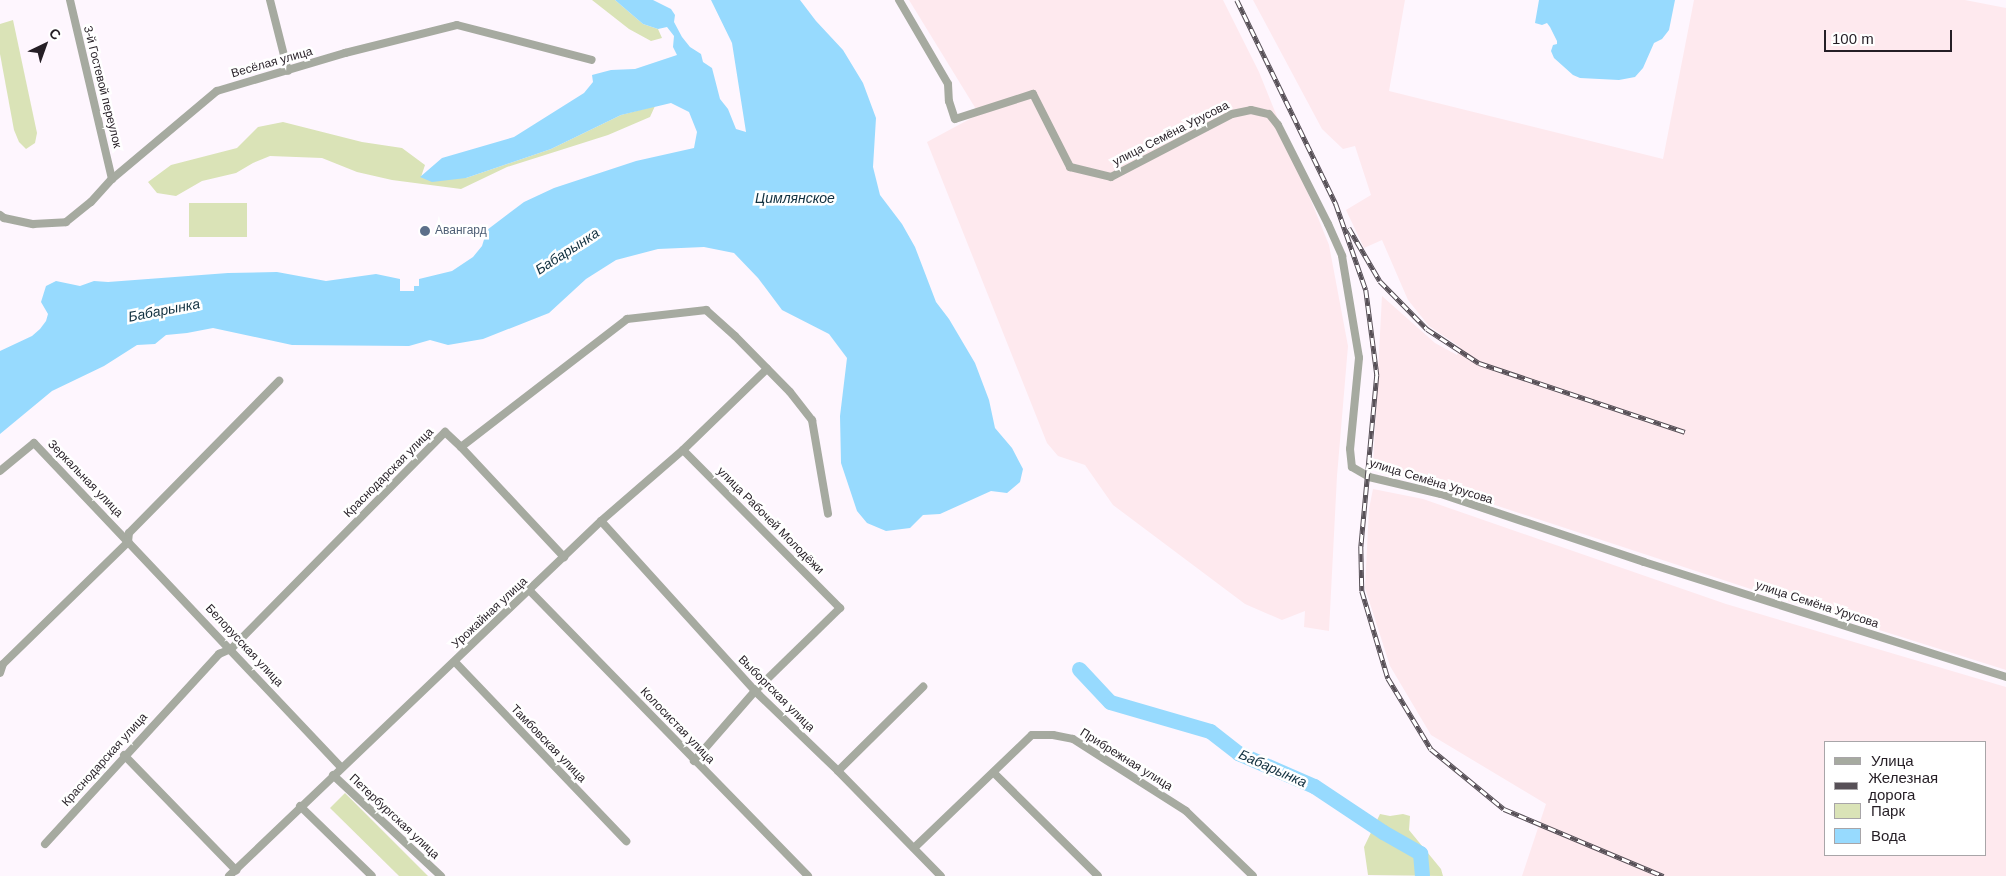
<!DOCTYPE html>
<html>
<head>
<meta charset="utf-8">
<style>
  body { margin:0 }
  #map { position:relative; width:2006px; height:876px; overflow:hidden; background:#fef6fe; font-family:Helvetica,sans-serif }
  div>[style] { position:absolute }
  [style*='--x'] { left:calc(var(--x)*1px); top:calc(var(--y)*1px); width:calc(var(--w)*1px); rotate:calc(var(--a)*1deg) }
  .industrial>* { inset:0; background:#fee9ee }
  .green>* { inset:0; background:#dae3b7 }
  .water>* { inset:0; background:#97dafe }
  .river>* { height:15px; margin:-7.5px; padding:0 7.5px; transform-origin:7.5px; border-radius:7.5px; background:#97dafe }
  .street>* { height:8px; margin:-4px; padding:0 4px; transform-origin:4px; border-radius:4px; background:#a6aaa0 }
  .rail>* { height:4.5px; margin-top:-2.25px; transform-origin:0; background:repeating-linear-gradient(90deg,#fff 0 8px,#575057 0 16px); box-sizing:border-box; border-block:1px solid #575057 }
  .dots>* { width:14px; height:14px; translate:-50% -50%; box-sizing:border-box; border:2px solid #fff; border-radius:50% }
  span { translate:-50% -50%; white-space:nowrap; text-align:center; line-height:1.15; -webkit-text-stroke:5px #fff; paint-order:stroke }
  .street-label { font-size:12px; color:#251e25 }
  .service-label { font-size:12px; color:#4e5e75 }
  .left { translate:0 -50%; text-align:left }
  .water-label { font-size:14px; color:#123140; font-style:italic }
  .legend { position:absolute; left:1824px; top:741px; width:162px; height:115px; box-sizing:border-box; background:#fff; border:1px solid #a8a5a8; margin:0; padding:6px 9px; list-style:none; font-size:15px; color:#251e25 }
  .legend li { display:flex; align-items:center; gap:10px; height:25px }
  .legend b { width:25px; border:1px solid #a8a5a8 }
  .north { position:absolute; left:20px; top:20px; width:50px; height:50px; -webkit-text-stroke:4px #fff; paint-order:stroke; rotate:42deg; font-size:14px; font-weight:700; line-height:20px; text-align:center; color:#251e25 }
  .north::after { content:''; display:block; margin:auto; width:18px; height:22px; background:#251e25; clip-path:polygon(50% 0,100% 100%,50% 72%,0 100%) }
  .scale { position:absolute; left:1824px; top:30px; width:128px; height:22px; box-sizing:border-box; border:2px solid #251e25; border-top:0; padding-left:6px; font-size:15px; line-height:18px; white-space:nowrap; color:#251e25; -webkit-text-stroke:4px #fff; paint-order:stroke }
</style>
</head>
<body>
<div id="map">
  <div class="industrial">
    <i style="clip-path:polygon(909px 0,1223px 0,1259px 72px,1329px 245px,1348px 346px,1337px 476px,1329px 631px,1304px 627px,1305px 611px,1282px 620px,1245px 604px,1113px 505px,1085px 465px,1058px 456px,1047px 443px,927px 142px,979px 114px)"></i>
    <i style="clip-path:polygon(1253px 0,1405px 0,1389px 91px,1663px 159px,1694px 0,1965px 0,2006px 8px,2006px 670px,1775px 597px,1373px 465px,1382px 296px,1435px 343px,1457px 355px,1460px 347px,1429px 326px,1408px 300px,1382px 240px,1364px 248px,1346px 210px,1371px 195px,1355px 146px,1343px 149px,1322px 129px)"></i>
    <i style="clip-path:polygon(evenodd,1373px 489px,1423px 499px,1726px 604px,2006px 687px,2006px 876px,1522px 876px,1546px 804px,1431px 735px,1390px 666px,1365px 588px,1369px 509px,1373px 489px,1825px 742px,1985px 742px,1985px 855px,1825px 855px,1825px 742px)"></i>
  </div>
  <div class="green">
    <i style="clip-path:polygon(592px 0,615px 0,643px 24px,658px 29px,662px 38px,651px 41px,629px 29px)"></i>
    <i style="clip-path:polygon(13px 20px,37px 133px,35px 143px,26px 149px,19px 142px,14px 130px,0 54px,0 24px)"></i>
    <i style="clip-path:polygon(655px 106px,650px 117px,608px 135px,507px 167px,461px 189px,392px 180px,357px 172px,322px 158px,270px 156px,253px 163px,236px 173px,202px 181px,176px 196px,157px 193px,148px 182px,171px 165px,237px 148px,258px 127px,283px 122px,362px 142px,402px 148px,425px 165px,421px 177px,466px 178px,551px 149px,621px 115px)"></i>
    <i style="clip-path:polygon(189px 203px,247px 203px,247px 237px,189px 237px)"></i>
    <i style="clip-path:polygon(345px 793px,428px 876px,399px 876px,330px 808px)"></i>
    <i style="clip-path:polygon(1380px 814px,1390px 816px,1403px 814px,1410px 816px,1409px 830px,1441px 869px,1443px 876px,1368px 875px,1364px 847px)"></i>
  </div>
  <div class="water">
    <i style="clip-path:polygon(615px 0,653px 0,671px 9px,675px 15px,674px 22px,682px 37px,690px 47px,701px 54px,703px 62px,712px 68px,720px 99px,728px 109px,736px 129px,746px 132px,732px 43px,711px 0,800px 0,816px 21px,843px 50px,863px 83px,876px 118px,873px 167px,880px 195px,902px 224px,915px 247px,936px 302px,949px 319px,975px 363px,989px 400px,995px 428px,1012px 448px,1023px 469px,1020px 482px,1007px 493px,991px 491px,940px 514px,923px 515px,910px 528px,886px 531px,867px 523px,857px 511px,841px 463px,840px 416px,847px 358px,829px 334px,782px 310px,758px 278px,734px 253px,704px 247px,658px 249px,616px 260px,586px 279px,549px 313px,483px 339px,448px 345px,430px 340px,409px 346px,292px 345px,213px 328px,187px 333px,166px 335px,155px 344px,137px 345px,104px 366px,52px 391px,0 434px,0 351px,32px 336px,40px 329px,46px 321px,48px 314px,41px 302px,46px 286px,56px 281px,80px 286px,94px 281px,108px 282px,228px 273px,277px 272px,326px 281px,376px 274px,400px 279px,400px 291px,414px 291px,414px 286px,419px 286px,419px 279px,452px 271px,473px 257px,482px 246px,487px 230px,524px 202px,554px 188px,636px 161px,694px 148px,697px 132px,689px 112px,671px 103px,621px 115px,551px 149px,466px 178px,432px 182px,420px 177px,442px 158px,514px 137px,584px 93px,593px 82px,592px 75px,611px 70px,635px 69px,677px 55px,673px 47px,674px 36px,667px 27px,658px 29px,643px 24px)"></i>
    <i style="clip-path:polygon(1539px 0,1675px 0,1669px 30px,1662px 39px,1654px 43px,1643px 68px,1635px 77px,1619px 80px,1580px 78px,1573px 75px,1554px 58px,1551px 51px,1553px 45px,1557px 44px,1557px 41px,1550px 27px,1547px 23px,1542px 25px,1535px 23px)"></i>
  </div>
  <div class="river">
    <i style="--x:1079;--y:669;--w:45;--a:46.8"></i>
    <i style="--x:1110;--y:702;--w:104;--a:16.2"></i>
    <i style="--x:1210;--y:731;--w:36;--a:38"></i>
    <i style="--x:1238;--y:753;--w:83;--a:23.5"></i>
    <i style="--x:1314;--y:786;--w:83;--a:33.7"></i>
    <i style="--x:1383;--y:832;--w:43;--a:29.6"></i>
    <i style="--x:1420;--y:853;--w:23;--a:85"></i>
  </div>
  <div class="street">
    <i style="--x:70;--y:0;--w:184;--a:76.8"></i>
    <i style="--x:270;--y:0;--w:73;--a:75.8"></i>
    <i style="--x:899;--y:0;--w:97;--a:59.7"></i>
    <i style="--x:948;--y:84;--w:17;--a:87"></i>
    <i style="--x:949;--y:101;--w:19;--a:72"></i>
    <i style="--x:955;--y:119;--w:82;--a:-17.8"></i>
    <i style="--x:1033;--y:94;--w:82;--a:63.1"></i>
    <i style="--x:1070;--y:167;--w:42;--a:13.7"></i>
    <i style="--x:1111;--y:177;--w:136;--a:-27.5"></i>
    <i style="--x:1232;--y:114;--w:19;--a:-12"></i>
    <i style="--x:1251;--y:110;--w:18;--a:13"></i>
    <i style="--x:1269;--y:114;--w:14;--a:51"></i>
    <i style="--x:1278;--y:125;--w:111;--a:63.2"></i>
    <i style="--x:1328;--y:224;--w:35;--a:66"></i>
    <i style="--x:1342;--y:256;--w:103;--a:80.5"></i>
    <i style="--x:1359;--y:358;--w:91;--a:95.6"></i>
    <i style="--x:1350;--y:449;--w:18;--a:84"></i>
    <i style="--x:1352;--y:467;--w:20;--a:30"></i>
    <i style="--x:1369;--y:477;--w:74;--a:13.3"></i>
    <i style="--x:1441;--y:494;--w:214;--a:18.5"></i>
    <i style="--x:1644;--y:562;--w:380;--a:17.6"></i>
    <i style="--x:0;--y:215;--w:5;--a:37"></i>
    <i style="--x:4;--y:218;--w:30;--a:12"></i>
    <i style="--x:33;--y:224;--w:33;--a:-3"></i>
    <i style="--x:66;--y:222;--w:32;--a:-39"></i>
    <i style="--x:91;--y:202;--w:31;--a:-48"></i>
    <i style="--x:112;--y:179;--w:137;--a:-40"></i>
    <i style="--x:217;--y:91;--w:134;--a:-16.5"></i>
    <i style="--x:345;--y:53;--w:115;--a:-14"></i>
    <i style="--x:457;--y:25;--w:139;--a:14.5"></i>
    <i style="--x:461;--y:447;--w:151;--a:46.9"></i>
    <i style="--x:683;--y:450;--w:223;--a:45.2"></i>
    <i style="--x:840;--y:608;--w:119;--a:135.7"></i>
    <i style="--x:755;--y:691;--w:93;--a:131.1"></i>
    <i style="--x:0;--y:471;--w:44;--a:-39.5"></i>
    <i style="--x:34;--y:443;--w:137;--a:46.5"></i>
    <i style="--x:601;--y:521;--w:229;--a:47.8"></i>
    <i style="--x:755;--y:691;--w:115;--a:43.9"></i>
    <i style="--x:838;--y:771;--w:147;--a:45.6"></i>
    <i style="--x:128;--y:542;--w:9;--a:-84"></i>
    <i style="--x:129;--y:533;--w:214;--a:-45.4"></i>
    <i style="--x:530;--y:591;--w:398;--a:45.7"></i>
    <i style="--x:455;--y:662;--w:248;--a:46.3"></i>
    <i style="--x:0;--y:673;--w:9;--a:-72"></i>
    <i style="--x:3;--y:664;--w:175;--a:-44.3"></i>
    <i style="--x:128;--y:542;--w:310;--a:46.6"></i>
    <i style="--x:124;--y:755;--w:161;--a:45.8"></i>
    <i style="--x:838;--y:771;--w:120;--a:-44.7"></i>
    <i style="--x:994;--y:773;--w:146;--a:44.7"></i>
    <i style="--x:333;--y:775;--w:148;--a:43.1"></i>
    <i style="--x:300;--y:806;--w:100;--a:44.2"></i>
    <i style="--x:45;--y:844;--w:258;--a:-47.5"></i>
    <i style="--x:219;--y:654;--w:13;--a:-23"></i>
    <i style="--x:231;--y:649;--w:305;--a:-45.4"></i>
    <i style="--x:445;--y:432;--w:22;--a:43"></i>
    <i style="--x:461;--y:447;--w:210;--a:-37.6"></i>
    <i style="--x:627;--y:319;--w:80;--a:-6.5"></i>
    <i style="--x:706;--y:310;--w:39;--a:42"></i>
    <i style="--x:735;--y:336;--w:78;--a:45.5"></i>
    <i style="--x:790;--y:392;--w:36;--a:52"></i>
    <i style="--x:812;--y:420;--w:95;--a:80.3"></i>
    <i style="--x:914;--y:848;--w:163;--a:-43.8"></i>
    <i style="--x:1032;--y:735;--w:21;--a:0"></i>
    <i style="--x:1053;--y:735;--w:20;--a:11"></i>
    <i style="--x:1073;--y:739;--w:134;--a:32.5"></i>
    <i style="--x:1186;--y:811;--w:93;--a:44.1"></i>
    <i style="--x:229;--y:876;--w:514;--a:-43.66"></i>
    <i style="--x:601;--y:521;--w:108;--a:-40.9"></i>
    <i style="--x:683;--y:450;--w:117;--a:-44"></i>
  </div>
  <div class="rail">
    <i style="--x:1237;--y:0;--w:227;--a:64.1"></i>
    <i style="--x:1336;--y:204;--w:91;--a:70.8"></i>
    <i style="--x:1366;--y:290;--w:86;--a:82.6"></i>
    <i style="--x:1377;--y:375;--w:172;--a:95.3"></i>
    <i style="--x:1361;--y:546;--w:45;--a:88.7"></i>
    <i style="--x:1362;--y:591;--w:91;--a:73.4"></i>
    <i style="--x:1388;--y:678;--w:83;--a:58.8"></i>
    <i style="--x:1431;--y:749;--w:94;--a:39.4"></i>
    <i style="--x:1504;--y:809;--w:173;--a:22.8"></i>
    <i style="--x:1349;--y:228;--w:61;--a:59.7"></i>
    <i style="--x:1380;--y:281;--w:67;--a:45.6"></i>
    <i style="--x:1427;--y:329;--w:62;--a:33.2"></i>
    <i style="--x:1479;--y:363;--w:217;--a:18.5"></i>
  </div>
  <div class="dots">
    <i style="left:425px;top:231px;background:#5c6f8a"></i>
  </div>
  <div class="street-label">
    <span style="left:272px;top:63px;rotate:-16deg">Весёлая улица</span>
    <span style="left:102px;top:87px;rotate:76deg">3-й Гостевой переулок</span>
    <span style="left:1171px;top:134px;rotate:-27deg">улица Семёна Урусова</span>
    <span style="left:389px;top:473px;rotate:-45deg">Краснодарская улица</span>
    <span style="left:85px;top:479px;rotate:46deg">Зеркальная улица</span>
    <span style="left:1431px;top:482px;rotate:17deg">улица Семёна Урусова</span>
    <span style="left:770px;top:521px;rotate:45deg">улица Рабочей Молодёжи</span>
    <span style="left:1817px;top:605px;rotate:18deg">улица Семёна Урусова</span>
    <span style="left:490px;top:613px;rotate:-43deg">Урожайная улица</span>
    <span style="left:244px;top:646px;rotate:47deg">Белорусская улица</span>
    <span style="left:776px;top:694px;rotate:45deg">Выборгская улица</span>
    <span style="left:677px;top:726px;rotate:46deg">Колосистая улица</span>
    <span style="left:548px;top:744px;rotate:46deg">Тамбовская улица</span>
    <span style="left:105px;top:760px;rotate:-48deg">Краснодарская улица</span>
    <span style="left:1126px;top:760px;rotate:32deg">Прибрежная улица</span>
    <span style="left:394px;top:817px;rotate:43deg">Петербургская улица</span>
  </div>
  <div class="service-label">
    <span class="left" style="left:435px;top:231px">Авангард</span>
  </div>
  <div class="water-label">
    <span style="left:795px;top:198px">Цимлянское</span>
    <span style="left:567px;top:251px;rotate:-33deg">Бабарынка</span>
    <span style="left:164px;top:310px;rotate:-11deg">Бабарынка</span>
    <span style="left:1273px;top:768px;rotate:24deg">Бабарынка</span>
  </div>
  <ul class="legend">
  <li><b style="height:6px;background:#a6aaa0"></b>Улица</li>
  <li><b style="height:6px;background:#575057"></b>Железная дорога</li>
  <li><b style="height:14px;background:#dae3b7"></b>Парк</li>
  <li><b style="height:14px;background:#97dafe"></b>Вода</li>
  </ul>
  <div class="north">С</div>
  <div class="scale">100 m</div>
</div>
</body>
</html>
